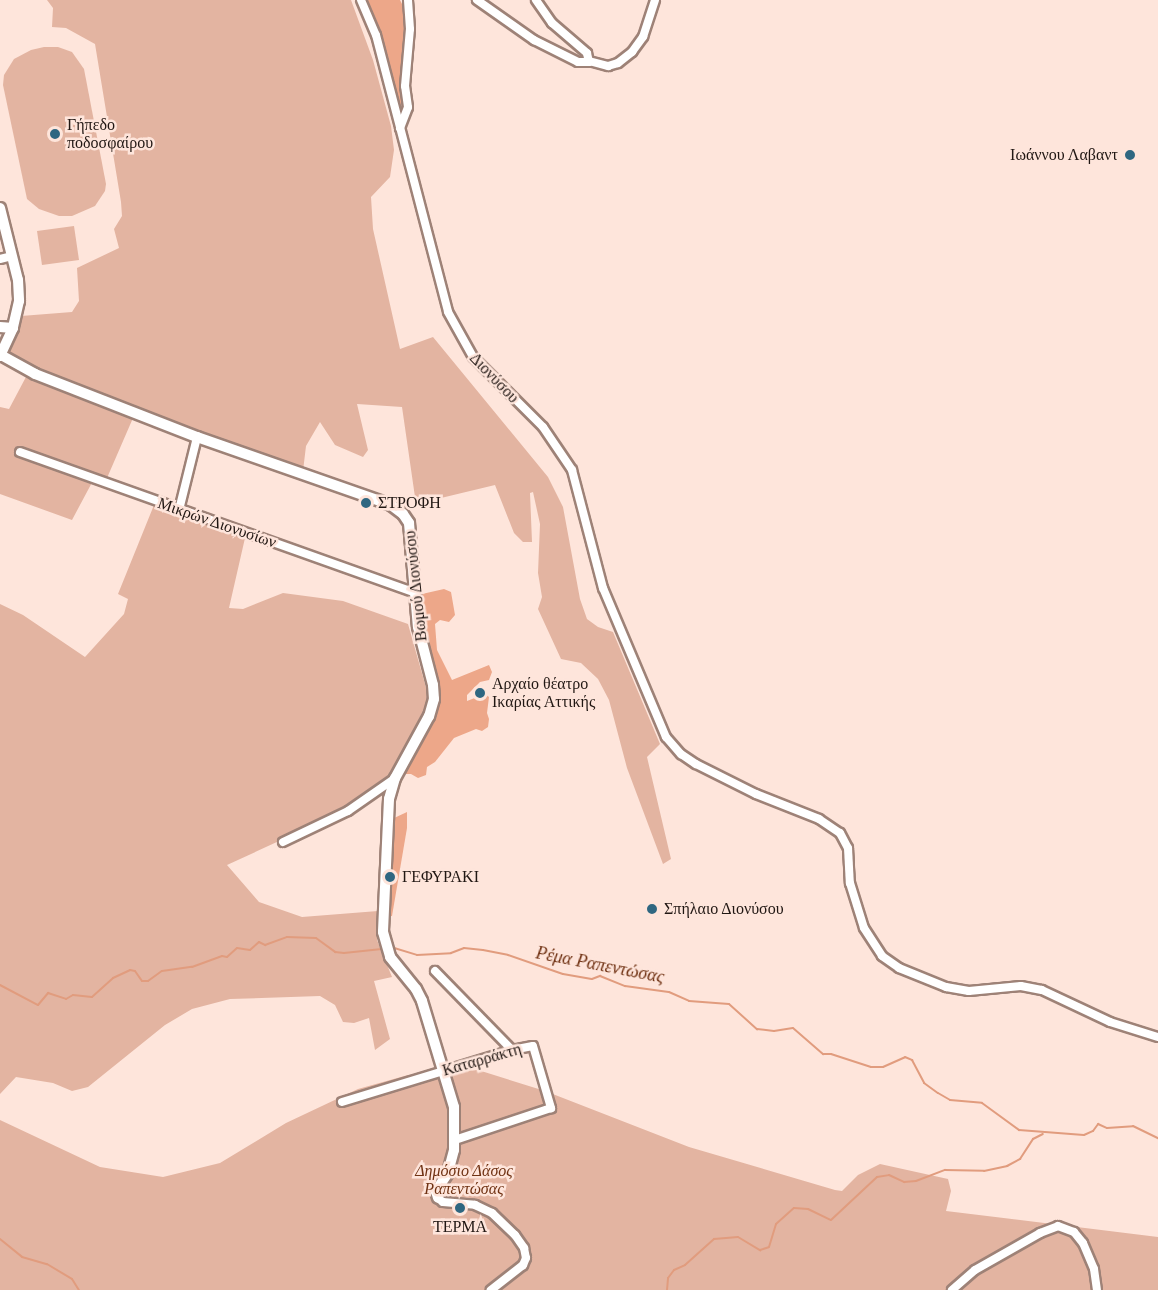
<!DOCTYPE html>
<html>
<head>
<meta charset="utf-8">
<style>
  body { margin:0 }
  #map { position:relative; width:1158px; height:1290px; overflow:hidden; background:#fee5db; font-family:"Times New Roman",serif }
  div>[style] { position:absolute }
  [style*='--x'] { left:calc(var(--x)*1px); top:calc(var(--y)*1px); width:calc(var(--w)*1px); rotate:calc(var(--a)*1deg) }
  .green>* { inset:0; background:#e3b4a1 }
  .forest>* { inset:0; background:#eda789 }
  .stream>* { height:2px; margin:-1px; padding:0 1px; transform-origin:1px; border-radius:1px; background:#e19c7e }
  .roads { filter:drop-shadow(2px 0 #9e8277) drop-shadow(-2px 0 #9e8277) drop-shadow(0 2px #9e8277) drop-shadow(0 -2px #9e8277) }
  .street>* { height:8px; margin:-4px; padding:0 4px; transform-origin:4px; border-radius:4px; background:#fff }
  .secondary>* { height:10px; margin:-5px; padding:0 5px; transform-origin:5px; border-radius:5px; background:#fff }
  .dots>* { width:16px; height:16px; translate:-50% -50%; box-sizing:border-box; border:3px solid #fee5db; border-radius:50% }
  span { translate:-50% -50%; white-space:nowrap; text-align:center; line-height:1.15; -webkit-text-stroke:5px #fee5db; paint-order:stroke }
  .poi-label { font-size:16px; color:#211713 }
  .left { translate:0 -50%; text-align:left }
  .right { translate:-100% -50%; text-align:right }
  .street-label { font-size:16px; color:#211713 }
  .park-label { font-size:16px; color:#703213; font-style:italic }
  .water-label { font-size:18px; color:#6e2f10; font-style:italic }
</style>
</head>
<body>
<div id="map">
  <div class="green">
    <i style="clip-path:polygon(47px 0,351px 0,373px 60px,391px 126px,394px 150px,390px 177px,371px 197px,373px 229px,400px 349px,433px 337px,548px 477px,563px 507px,580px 599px,587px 619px,598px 627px,613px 632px,660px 744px,647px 757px,671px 859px,663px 864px,627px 768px,609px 700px,598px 679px,581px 663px,561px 659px,538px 609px,542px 597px,538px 573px,540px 524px,533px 492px,530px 493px,532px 542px,523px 542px,514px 533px,495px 485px,416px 504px,402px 407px,357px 404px,368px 450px,363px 457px,335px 445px,320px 422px,306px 446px,303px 471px,35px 369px,6px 351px,21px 316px,72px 312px,79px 301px,77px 268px,119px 248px,114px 229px,122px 216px,121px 202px,95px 44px,66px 28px,52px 27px,53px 8px)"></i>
    <i style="clip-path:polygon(44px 47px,58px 47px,72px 52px,84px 69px,106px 184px,105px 191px,95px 206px,72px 216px,59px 216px,39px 209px,27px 199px,3px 85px,4px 75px,14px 59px,31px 50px)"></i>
    <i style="clip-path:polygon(74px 226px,79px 260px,42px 265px,37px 231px)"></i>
    <i style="clip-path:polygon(27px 375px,133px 418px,107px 478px,96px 475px,72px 520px,0 494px,0 407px,9px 409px)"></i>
    <i style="clip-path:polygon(154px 505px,245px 538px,229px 608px,243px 609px,283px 593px,343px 601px,408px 624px,429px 698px,419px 725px,389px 778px,340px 813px,227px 865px,259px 902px,302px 917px,378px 911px,377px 940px,392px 977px,374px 981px,390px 1039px,375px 1050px,369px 1018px,354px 1023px,343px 1022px,335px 1005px,320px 996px,230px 999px,192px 1009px,165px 1025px,88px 1087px,72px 1091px,53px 1083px,16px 1077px,0 1094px,0 604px,23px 615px,85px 657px,124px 614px,128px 599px,118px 594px)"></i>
    <i style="clip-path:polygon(478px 1070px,545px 1091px,689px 1147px,835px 1190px,842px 1191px,858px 1175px,880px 1164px,948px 1179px,951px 1191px,946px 1211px,1158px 1237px,1158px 1290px,0 1290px,0 1120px,100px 1167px,163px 1177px,220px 1163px,286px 1123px,358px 1089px,408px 1075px)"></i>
  </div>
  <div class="forest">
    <i style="clip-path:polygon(367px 0,400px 0,404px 8px,405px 40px,401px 113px,380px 33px)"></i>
    <i style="clip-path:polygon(444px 589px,451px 592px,455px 615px,449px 622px,440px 620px,435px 624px,437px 650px,452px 680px,489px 665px,492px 672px,489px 680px,480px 682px,467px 695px,467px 701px,485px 694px,489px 697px,487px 713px,489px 719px,488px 727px,482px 731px,476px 729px,454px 738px,435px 762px,427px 767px,426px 775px,418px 778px,411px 774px,404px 774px,428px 731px,437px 702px,422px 618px,422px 594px)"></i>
    <i style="clip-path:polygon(407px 812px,407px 828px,392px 916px,385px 917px,392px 819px)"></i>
  </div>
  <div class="stream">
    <i style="--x:391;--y:947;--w:27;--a:17"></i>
    <i style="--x:417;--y:955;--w:34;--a:-3"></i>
    <i style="--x:451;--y:953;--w:14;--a:-21"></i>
    <i style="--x:464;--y:948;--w:19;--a:6"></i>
    <i style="--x:483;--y:950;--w:25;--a:11"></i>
    <i style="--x:508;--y:955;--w:58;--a:19.1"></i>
    <i style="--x:563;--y:974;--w:29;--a:10"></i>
    <i style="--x:592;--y:979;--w:9;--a:-21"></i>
    <i style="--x:600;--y:976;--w:27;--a:22"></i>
    <i style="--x:625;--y:986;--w:44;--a:7.8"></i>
    <i style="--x:669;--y:992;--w:22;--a:24"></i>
    <i style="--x:689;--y:1001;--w:40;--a:4.3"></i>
    <i style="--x:729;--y:1004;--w:38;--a:42"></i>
    <i style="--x:757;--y:1029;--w:17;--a:7"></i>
    <i style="--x:774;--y:1031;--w:19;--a:-9"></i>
    <i style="--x:793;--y:1028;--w:40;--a:41"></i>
    <i style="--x:823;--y:1054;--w:8;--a:0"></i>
    <i style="--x:831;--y:1054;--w:42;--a:18"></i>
    <i style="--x:871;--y:1067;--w:12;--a:0"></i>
    <i style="--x:883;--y:1067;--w:24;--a:-24"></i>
    <i style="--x:905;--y:1057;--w:8;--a:23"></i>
    <i style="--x:912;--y:1060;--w:26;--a:62"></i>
    <i style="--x:924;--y:1083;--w:17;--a:36"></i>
    <i style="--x:938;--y:1093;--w:14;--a:30"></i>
    <i style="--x:950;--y:1100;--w:32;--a:5"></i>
    <i style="--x:982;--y:1103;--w:46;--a:36.1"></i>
    <i style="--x:1019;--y:1130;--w:65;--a:4.4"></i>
    <i style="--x:1084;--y:1135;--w:10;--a:-24"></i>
    <i style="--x:1093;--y:1131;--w:9;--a:-54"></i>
    <i style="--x:1098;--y:1124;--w:10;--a:24"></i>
    <i style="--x:1107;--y:1128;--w:26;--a:-4"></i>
    <i style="--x:1133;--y:1126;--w:28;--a:26"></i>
    <i style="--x:0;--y:985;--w:43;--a:27.8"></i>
    <i style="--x:38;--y:1005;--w:16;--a:-50"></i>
    <i style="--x:48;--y:993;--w:19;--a:18"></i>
    <i style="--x:66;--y:999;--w:8;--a:-30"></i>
    <i style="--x:73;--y:995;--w:19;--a:6"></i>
    <i style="--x:92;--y:997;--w:28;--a:-42"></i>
    <i style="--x:113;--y:978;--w:19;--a:-25"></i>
    <i style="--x:130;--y:970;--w:5;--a:11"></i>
    <i style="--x:135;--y:971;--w:12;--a:55"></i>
    <i style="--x:142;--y:981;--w:6;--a:0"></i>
    <i style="--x:148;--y:981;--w:17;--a:-36"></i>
    <i style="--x:162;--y:971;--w:30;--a:-8"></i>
    <i style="--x:192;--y:967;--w:32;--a:-20"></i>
    <i style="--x:222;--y:956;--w:5;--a:11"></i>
    <i style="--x:227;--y:957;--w:13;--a:-42"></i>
    <i style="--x:237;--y:948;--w:13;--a:9"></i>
    <i style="--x:250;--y:950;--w:12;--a:-42"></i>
    <i style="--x:259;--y:942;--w:7;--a:27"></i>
    <i style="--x:265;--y:945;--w:23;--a:-20"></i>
    <i style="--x:287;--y:937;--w:29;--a:2"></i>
    <i style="--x:316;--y:938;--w:24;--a:36"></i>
    <i style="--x:335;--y:952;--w:9;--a:6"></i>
    <i style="--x:344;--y:953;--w:38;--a:-6"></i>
    <i style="--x:0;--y:1239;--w:28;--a:39"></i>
    <i style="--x:22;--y:1257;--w:26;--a:16"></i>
    <i style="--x:47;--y:1264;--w:29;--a:31"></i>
    <i style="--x:72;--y:1279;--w:13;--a:58"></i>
    <i style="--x:667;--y:1290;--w:12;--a:-85"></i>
    <i style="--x:668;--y:1278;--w:10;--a:-53"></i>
    <i style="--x:674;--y:1270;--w:12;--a:-24"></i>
    <i style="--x:685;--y:1265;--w:39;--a:-42"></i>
    <i style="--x:714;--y:1239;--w:24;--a:-5"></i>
    <i style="--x:738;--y:1237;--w:26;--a:31"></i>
    <i style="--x:760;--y:1250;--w:9;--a:-18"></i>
    <i style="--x:769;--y:1247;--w:24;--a:-73"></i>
    <i style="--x:776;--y:1224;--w:24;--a:-42"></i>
    <i style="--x:794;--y:1208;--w:14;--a:4"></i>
    <i style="--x:808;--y:1209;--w:25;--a:26"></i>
    <i style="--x:831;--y:1220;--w:63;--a:-43.1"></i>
    <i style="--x:877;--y:1177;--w:12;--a:-9"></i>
    <i style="--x:889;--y:1175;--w:17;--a:25"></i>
    <i style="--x:904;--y:1182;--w:12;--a:-5"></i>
    <i style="--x:916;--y:1181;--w:31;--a:-21"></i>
    <i style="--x:945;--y:1170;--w:39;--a:1"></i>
    <i style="--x:984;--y:1171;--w:24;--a:-12"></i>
    <i style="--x:1007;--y:1166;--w:15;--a:-28"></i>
    <i style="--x:1020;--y:1159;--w:24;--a:-57"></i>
    <i style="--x:1033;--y:1139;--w:11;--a:-27"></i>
  </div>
  <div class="roads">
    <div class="street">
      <i style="--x:361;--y:0;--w:38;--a:67"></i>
      <i style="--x:376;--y:35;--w:286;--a:75.4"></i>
      <i style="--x:448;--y:312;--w:51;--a:60.9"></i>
      <i style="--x:473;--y:357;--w:99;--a:45"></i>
      <i style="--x:543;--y:427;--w:52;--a:56"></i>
      <i style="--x:572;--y:470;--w:122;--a:75.3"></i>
      <i style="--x:603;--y:588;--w:162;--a:67.1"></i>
      <i style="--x:666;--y:737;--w:23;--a:49"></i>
      <i style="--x:681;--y:754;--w:18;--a:34"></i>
      <i style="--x:696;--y:764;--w:67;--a:26.6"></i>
      <i style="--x:756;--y:794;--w:68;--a:21.6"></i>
      <i style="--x:819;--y:819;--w:25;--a:34"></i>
      <i style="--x:840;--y:833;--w:17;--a:62"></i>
      <i style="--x:848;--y:848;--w:35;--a:87"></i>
      <i style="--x:850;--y:883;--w:47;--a:72.7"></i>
      <i style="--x:864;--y:928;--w:33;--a:57"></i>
      <i style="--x:882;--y:956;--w:21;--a:35"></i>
      <i style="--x:899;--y:968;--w:51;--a:22"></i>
      <i style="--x:946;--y:987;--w:23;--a:10"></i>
      <i style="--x:969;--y:991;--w:52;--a:-5.5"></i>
      <i style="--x:1021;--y:986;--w:21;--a:11"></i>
      <i style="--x:1042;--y:990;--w:75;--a:25.2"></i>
      <i style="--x:1110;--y:1022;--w:50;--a:17.4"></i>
      <i style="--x:477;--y:0;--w:70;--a:35.1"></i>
      <i style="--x:534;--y:40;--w:49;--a:26.6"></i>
      <i style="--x:578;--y:62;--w:11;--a:0"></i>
      <i style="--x:589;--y:62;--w:9;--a:-103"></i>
      <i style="--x:587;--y:53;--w:46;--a:-139.4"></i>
      <i style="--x:552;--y:23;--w:28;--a:-125"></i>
      <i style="--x:589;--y:61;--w:20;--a:15"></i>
      <i style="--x:608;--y:66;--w:10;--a:-17"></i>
      <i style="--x:618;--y:63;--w:18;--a:-38"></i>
      <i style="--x:632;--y:52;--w:19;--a:-54"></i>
      <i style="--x:643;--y:37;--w:39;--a:-72"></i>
      <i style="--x:400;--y:128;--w:22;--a:-69"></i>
      <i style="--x:408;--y:107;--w:21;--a:-98"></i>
      <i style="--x:405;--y:86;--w:57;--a:-85"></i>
      <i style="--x:410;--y:29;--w:29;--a:-94"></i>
      <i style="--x:0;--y:259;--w:12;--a:-14"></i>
      <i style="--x:20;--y:452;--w:418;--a:19.6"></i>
      <i style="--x:179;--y:510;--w:75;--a:-76.1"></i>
      <i style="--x:283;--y:842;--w:72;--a:-25.5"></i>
      <i style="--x:348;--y:811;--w:56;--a:-34.8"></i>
      <i style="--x:435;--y:971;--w:110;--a:45.7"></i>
      <i style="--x:342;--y:1102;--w:178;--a:-17"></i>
      <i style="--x:512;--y:1050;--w:21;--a:-11"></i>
      <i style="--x:533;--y:1046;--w:65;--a:73.8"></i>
      <i style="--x:551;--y:1108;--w:101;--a:161.6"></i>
      <i style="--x:438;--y:1198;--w:6;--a:39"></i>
      <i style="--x:443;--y:1202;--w:32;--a:5"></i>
      <i style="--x:475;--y:1205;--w:19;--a:25"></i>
      <i style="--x:492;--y:1213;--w:32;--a:44"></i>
      <i style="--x:515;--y:1235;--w:16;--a:55"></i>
      <i style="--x:524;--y:1248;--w:10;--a:79"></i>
      <i style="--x:526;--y:1258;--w:8;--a:113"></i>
      <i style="--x:523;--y:1265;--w:41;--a:142"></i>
      <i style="--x:952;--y:1290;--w:30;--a:-41"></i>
      <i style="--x:975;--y:1270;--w:75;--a:-29.6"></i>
      <i style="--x:1040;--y:1233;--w:19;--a:-21"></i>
      <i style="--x:1058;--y:1226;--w:17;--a:21"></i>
      <i style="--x:1074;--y:1232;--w:14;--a:51"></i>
      <i style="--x:1083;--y:1243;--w:28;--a:67"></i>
      <i style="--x:1094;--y:1269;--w:21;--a:82"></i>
    </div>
    <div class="secondary">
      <i style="--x:0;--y:208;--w:74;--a:76"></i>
      <i style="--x:18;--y:280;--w:21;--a:87"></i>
      <i style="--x:19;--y:301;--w:28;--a:103"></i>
      <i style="--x:13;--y:328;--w:31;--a:115"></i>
      <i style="--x:0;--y:327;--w:13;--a:4"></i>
      <i style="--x:1;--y:355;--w:39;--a:29"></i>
      <i style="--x:35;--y:374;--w:174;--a:21.3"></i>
      <i style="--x:197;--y:437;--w:206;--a:19.3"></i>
      <i style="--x:391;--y:505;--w:15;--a:37"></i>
      <i style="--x:403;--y:514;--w:11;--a:56"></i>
      <i style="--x:409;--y:523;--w:104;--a:85.1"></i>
      <i style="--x:418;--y:627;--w:60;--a:75.5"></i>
      <i style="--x:433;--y:685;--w:14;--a:86"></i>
      <i style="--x:434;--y:699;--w:18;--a:106"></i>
      <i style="--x:429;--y:716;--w:71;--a:118.7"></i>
      <i style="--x:395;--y:778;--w:22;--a:106"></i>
      <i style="--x:389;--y:799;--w:133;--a:92.6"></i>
      <i style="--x:383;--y:932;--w:26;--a:74"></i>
      <i style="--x:390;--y:957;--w:41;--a:50.9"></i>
      <i style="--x:416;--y:989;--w:13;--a:63"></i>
      <i style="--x:422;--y:1001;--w:111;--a:73.2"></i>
      <i style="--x:454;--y:1107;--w:43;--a:90"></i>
      <i style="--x:454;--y:1150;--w:24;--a:105"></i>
      <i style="--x:448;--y:1173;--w:22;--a:124"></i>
      <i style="--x:436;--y:1191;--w:7;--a:74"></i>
    </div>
  </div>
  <div class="dots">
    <i style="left:55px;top:134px;background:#2f6781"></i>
    <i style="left:1130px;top:155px;background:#2f6781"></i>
    <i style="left:366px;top:503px;background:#2f6781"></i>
    <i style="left:480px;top:693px;background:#2f6781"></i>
    <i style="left:390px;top:877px;background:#2f6781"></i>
    <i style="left:652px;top:909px;background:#2f6781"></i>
    <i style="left:460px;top:1208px;background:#2f6781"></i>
  </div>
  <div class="poi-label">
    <span class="left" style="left:67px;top:134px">Γήπεδο<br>ποδοσφαίρου</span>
    <span class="right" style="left:1118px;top:155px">Ιωάννου Λαβαντ</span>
    <span class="left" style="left:378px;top:503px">ΣΤΡΟΦΗ</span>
    <span class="left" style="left:492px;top:693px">Αρχαίο θέατρο<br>Ικαρίας Αττικής</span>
    <span class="left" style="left:402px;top:877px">ΓΕΦΥΡΑΚΙ</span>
    <span class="left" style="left:664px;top:909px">Σπήλαιο Διονύσου</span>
    <span style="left:460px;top:1227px">ΤΕΡΜΑ</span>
  </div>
  <div class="street-label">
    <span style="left:494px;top:378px;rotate:46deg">Διονύσου</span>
    <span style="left:217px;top:523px;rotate:19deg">Μικρών Διονυσίων</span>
    <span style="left:416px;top:586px;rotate:-96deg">Βωμού Διονύσου</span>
    <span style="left:482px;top:1060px;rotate:-16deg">Καταρράκτη</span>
  </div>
  <div class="park-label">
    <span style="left:464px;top:1180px">Δημόσιο Δάσος<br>Ραπεντώσας</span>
  </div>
  <div class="water-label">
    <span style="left:600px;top:965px;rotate:11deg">Ρέμα Ραπεντώσας</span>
  </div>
</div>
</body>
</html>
